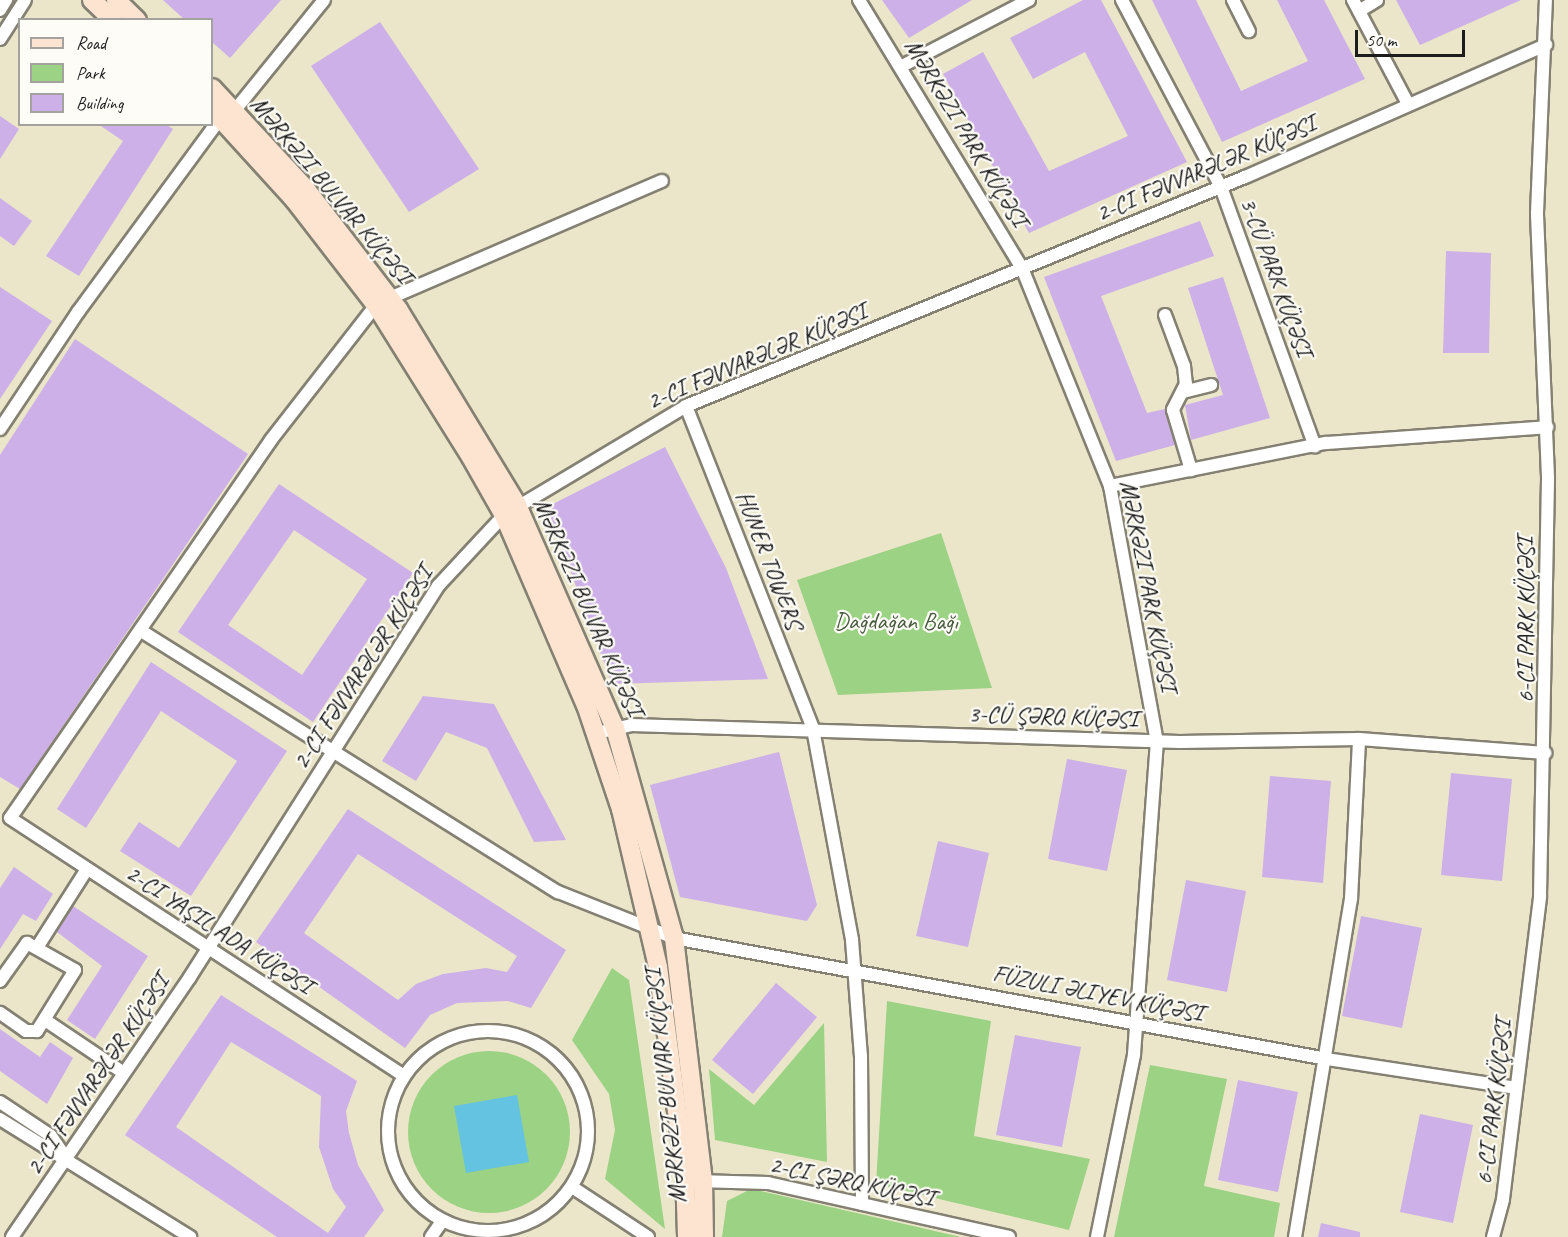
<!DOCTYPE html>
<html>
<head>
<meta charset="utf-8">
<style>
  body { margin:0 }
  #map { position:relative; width:1568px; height:1237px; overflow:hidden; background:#ebe6ca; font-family:Caveat,sans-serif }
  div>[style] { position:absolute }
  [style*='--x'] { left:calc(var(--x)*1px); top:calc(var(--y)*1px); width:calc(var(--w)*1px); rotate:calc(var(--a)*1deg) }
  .green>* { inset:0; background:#9cd283 }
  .round { border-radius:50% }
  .water>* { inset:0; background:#63c3e1 }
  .building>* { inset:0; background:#ccb0e7 }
  .roads { filter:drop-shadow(2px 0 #848173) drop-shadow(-2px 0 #848173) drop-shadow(0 2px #848173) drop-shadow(0 -2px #848173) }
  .street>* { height:12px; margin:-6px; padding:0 6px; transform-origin:6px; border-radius:6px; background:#fff }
  .street>.ring { margin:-6px; padding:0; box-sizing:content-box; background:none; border:12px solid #fff; border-radius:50% }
  .secondary>* { height:18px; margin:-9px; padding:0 9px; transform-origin:9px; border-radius:9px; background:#fde4d1 }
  span { translate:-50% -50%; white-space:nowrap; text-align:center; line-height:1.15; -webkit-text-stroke:4.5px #fdfcf7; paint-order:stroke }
  .street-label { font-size:24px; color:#1c1c1c }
  .park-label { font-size:24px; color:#495c40 }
  .legend { position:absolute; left:18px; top:18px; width:195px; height:108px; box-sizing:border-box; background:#fdfcf7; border:2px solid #a3a29f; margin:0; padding:8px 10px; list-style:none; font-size:18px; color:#1c1c1c }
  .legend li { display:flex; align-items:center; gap:12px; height:30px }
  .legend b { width:30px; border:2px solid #a3a29f }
  .scale { position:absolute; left:1355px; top:30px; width:110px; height:27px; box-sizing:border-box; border:3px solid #1c1c1c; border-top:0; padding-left:8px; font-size:18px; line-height:21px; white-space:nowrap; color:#1c1c1c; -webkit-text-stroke:4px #fdfcf7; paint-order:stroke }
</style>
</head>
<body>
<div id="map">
  <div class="green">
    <i style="clip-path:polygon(941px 533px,992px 688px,838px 695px,797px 580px)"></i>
    <i style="clip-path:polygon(612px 968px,629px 980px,665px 1229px,605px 1179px,615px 1130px,609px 1094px,572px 1040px)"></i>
    <i style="clip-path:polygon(887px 1001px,991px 1021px,974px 1136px,1090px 1159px,1069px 1230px,876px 1184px)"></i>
    <i style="clip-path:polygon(824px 1023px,827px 1162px,715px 1140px,709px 1069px,754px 1105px)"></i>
    <i class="round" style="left:408px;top:1051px;width:162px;height:162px"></i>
    <i style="clip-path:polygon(1150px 1065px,1227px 1079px,1204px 1186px,1280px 1203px,1274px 1237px,1114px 1237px)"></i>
    <i style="clip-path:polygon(751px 1189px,752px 1189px,961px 1237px,722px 1237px,727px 1201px)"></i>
  </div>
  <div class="water">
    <i style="clip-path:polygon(517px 1095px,529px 1162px,466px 1173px,454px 1106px)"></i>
  </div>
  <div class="building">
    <i style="clip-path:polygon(163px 0,281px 0,230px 58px,212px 42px,212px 20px,185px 20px)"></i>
    <i style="clip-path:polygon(882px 0,972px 0,909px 38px)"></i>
    <i style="clip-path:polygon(1083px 0,1101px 0,1187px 162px,1029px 233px,943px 74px,983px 52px,1049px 171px,1128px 136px,1085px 52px,1033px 79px,1010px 38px)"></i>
    <i style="clip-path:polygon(1152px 0,1196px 0,1241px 91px,1308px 61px,1277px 0,1324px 0,1365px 79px,1222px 142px)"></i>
    <i style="clip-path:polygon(1396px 0,1521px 0,1420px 45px)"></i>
    <i style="clip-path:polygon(380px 22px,479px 169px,409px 212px,311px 66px)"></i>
    <i style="clip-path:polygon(0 116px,19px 129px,0 159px)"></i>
    <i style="clip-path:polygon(98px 124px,165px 124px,173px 129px,79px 276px,46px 256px,123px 141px)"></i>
    <i style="clip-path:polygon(0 198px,32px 221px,14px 246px,0 236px)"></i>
    <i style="clip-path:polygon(1200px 221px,1214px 256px,1101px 296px,1147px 413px,1165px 409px,1175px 445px,1116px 461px,1044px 277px)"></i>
    <i style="clip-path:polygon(1446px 251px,1491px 253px,1489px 353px,1443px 353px)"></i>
    <i style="clip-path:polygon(1223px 277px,1270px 418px,1191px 440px,1185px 405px,1223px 395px,1188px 288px)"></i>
    <i style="clip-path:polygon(0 287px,52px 321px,0 399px)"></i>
    <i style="clip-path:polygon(75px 339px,248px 454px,20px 789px,0 777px,0 455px)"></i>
    <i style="clip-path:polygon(665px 447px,726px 568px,768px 679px,612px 684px,547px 507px)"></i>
    <i style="clip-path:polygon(evenodd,279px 484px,413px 573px,313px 722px,178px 632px,279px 484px,294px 530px,367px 579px,302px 675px,228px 625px,294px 530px)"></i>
    <i style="clip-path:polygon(151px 662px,287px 751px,191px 896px,120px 851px,139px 822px,179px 848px,237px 761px,161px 711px,86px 828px,57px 809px)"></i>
    <i style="clip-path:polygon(423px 696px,494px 704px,566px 840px,534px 842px,487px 748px,446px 732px,416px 781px,382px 761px)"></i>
    <i style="clip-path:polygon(779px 752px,817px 905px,807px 921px,680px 897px,650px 785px)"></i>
    <i style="clip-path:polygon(1067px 759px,1127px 770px,1107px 871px,1048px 859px)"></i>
    <i style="clip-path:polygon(1451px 773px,1512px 779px,1502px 881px,1441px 875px)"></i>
    <i style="clip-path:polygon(1270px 776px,1331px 781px,1323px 883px,1262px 877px)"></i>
    <i style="clip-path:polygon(evenodd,348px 809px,566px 950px,531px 1008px,508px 1001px,457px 1003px,430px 1015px,405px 1048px,256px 942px,348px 809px,358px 854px,517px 956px,507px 972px,486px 968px,443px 974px,416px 984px,398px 1000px,304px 933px,358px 854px)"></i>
    <i style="clip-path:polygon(938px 841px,989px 853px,968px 947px,916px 936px)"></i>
    <i style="clip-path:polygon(14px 867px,53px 894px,36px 921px,23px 914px,0 949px,0 888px)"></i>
    <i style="clip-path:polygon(1186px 880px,1246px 891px,1227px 992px,1167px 980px)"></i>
    <i style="clip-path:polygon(73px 906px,148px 956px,95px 1039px,67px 1020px,102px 966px,57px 932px)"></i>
    <i style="clip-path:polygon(1361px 916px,1422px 928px,1402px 1028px,1342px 1016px)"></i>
    <i style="clip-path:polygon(776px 983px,817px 1017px,753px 1094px,712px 1060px)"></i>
    <i style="clip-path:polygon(evenodd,221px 995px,357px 1081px,346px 1111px,349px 1133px,358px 1165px,384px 1210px,364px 1237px,277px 1237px,125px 1135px,221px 995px,231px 1042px,321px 1096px,319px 1147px,333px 1189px,346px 1207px,328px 1233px,176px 1127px,231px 1042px)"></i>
    <i style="clip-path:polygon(0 1029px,40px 1057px,50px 1042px,73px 1058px,47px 1104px,0 1071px)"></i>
    <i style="clip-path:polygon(1015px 1035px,1081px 1047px,1062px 1147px,996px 1135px)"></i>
    <i style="clip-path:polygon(1238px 1080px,1298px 1092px,1278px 1192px,1218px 1180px)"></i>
    <i style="clip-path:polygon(1420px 1114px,1473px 1125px,1453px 1223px,1400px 1212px)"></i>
    <i style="clip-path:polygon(1321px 1223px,1360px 1232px,1360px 1237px,1318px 1237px)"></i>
  </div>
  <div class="roads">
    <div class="street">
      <i style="--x:859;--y:0;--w:314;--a:58.7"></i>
      <i style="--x:1022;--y:268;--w:235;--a:68"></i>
      <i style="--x:1110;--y:486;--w:259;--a:79.6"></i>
      <i style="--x:1157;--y:741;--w:315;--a:94.2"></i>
      <i style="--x:1134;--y:1055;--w:186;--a:101.5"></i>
      <i style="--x:1122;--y:0;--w:212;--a:62.1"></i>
      <i style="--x:1221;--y:187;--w:276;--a:70.1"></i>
      <i style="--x:1233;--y:0;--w:35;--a:63"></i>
      <i style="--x:1353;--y:0;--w:118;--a:62.1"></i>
      <i style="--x:0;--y:10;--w:12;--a:-59"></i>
      <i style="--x:1359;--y:11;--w:21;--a:-31"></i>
      <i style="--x:0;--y:39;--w:46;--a:-57.3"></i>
      <i style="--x:904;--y:65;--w:141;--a:-27.5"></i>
      <i style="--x:235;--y:110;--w:141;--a:-51"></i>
      <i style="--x:390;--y:298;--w:296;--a:-23.3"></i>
      <i style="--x:376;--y:305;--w:171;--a:127.9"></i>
      <i style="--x:271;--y:440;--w:459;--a:124.6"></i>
      <i style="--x:10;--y:818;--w:471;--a:33.2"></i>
      <i style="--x:1165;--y:315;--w:54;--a:69.6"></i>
      <i style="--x:1184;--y:366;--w:18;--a:84"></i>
      <i style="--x:1186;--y:384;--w:29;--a:117"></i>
      <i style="--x:1173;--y:410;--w:63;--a:73.3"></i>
      <i style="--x:1183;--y:392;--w:29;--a:-14"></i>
      <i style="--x:686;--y:406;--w:347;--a:68.5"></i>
      <i style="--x:813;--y:729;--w:215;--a:79.5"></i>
      <i style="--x:852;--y:940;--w:116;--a:85.6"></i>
      <i style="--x:861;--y:1056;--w:148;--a:89.6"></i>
      <i style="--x:0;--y:429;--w:141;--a:-56.3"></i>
      <i style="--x:78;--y:312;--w:242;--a:-53.7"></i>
      <i style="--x:1110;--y:486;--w:220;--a:-11.3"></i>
      <i style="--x:1326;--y:443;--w:222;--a:-4.1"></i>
      <i style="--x:143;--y:632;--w:490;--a:32.1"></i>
      <i style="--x:558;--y:892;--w:125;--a:21.6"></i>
      <i style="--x:674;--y:938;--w:664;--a:10.5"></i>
      <i style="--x:1327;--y:1059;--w:191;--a:8.7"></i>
      <i style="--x:597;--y:733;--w:35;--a:-13"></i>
      <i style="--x:631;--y:725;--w:549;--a:1.77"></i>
      <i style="--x:1180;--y:742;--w:179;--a:-1"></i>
      <i style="--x:1359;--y:739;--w:187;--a:4.3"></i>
      <i style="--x:38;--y:946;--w:91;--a:-57.5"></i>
      <i style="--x:0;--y:981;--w:47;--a:-54.6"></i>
      <i style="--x:27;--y:943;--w:55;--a:29.4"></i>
      <i style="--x:75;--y:970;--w:72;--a:121.9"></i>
      <i style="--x:37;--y:1031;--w:11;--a:180"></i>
      <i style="--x:26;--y:1031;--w:32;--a:-145"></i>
      <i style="--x:45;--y:1020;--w:95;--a:33.9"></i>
      <i class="ring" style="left:388px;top:1031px;width:188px;height:188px"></i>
      <i style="--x:0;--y:1102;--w:61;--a:33.7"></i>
      <i style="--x:51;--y:1136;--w:25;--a:56"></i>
      <i style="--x:0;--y:1119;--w:224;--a:31.8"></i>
      <i style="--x:696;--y:1181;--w:72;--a:1.6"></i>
      <i style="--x:768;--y:1183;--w:247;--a:12.6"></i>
      <i style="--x:572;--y:1187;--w:91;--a:33.3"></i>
      <i style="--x:12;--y:1237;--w:315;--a:-55.6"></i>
      <i style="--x:190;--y:977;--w:463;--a:-57.6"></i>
      <i style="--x:438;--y:586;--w:97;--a:-47.1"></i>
      <i style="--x:504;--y:515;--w:212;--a:-30.9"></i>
      <i style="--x:686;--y:406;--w:604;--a:-22.28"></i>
      <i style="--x:1245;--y:177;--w:329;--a:-23.7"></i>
      <i style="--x:431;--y:1237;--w:19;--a:-55"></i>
      <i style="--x:1295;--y:1237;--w:343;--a:-80.6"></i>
      <i style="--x:1351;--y:899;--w:160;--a:-87.1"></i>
      <i style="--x:1493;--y:1237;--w:39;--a:-75"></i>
      <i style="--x:1503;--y:1199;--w:305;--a:-83"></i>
      <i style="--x:1540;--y:896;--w:419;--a:-88.9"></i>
      <i style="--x:1548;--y:477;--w:264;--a:-92.4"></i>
      <i style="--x:1537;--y:213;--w:213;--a:-87.6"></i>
    </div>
    <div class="secondary">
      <i style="--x:92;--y:0;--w:29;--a:44"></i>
      <i style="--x:116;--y:0;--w:29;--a:44"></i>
      <i style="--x:212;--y:88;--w:137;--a:47.1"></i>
      <i style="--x:305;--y:188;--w:153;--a:52.5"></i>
      <i style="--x:398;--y:309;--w:229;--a:58.7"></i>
      <i style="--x:517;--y:505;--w:244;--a:66.3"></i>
      <i style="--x:615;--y:728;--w:218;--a:74.3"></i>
      <i style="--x:674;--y:938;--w:244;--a:83.2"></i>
      <i style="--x:703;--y:1180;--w:57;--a:89"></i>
      <i style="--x:212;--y:109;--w:122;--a:47.7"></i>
      <i style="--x:294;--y:199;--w:134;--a:52.3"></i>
      <i style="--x:376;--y:305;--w:179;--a:58"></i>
      <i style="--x:471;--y:457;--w:67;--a:60.4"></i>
      <i style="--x:504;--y:515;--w:207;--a:66.7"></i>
      <i style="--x:586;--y:705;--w:110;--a:71.4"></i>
      <i style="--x:621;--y:809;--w:162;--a:76.8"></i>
      <i style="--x:658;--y:967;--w:207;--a:82.5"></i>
      <i style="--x:685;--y:1172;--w:65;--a:88.2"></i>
    </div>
  </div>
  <div class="street-label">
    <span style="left:966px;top:133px;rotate:59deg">MƏRKƏZI PARK KÜÇƏSI</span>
    <span style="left:1206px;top:169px;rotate:-23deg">2-CI FƏVVARƏLƏR KÜÇƏSI</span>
    <span style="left:331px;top:190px;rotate:50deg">MƏRKƏZI BULVAR KÜÇƏSI</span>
    <span style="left:1276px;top:277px;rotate:70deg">3-CÜ PARK KÜÇƏSI</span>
    <span style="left:757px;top:357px;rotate:-23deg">2-CI FƏVVARƏLƏR KÜÇƏSI</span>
    <span style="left:769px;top:560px;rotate:69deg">HUNER TOWERS</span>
    <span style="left:1148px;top:586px;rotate:79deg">MƏRKƏZI PARK KÜÇƏSI</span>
    <span style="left:588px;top:607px;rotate:66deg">MƏRKƏZI BULVAR KÜÇƏSI</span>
    <span style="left:1526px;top:620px;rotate:-90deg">6-CI PARK KÜÇƏSI</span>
    <span style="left:363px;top:668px;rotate:-57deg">2-CI FƏVVARƏLƏR KÜÇƏSI</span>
    <span style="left:1053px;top:717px;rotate:2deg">3-CÜ ŞƏRQ KÜÇƏSI</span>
    <span style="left:219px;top:930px;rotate:33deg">2-CI YAŞIL ADA KÜÇƏSI</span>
    <span style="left:1098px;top:994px;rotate:11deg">FÜZULI ƏLIYEV KÜÇƏSI</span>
    <span style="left:98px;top:1075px;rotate:-56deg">2-CI FƏVVARƏLƏR KÜÇƏSI</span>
    <span style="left:666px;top:1086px;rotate:-96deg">MƏRKƏZI BULVAR KÜÇƏSI</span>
    <span style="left:1494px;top:1102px;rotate:-83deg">6-CI PARK KÜÇƏSI</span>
    <span style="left:852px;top:1182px;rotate:12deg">2-CI ŞƏRQ KÜÇƏSI</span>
  </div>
  <div class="park-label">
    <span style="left:896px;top:622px">Dağdağan Bağı</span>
  </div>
  <ul class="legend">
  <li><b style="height:8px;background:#fde4d1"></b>Road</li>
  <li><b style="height:16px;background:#9cd283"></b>Park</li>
  <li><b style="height:16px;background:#ccb0e7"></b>Building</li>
  </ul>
  <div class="scale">50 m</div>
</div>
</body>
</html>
